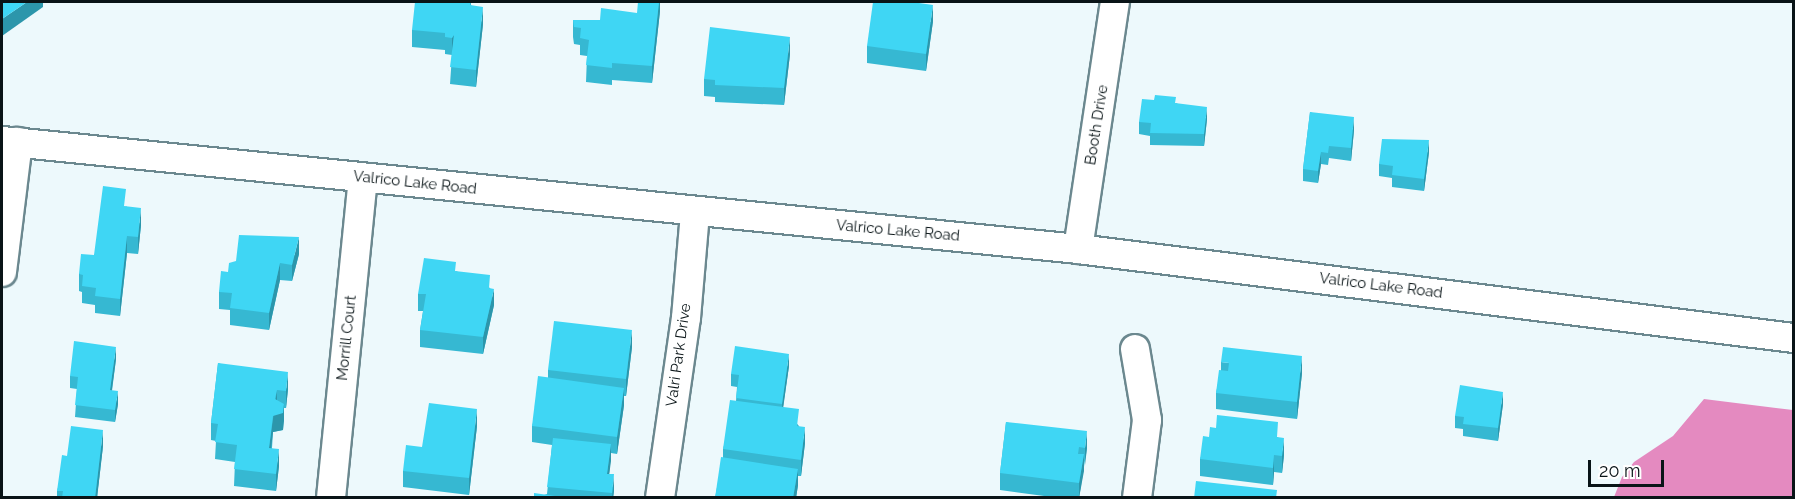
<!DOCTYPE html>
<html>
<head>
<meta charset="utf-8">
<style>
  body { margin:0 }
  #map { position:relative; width:1795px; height:499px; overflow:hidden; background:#edf9fc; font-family:Raleway,sans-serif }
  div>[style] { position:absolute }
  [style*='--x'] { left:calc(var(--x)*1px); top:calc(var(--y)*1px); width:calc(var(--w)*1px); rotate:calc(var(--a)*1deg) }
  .water>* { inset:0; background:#e48ac0 }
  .roads { filter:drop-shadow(2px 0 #6b888f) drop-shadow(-2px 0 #6b888f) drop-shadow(0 2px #6b888f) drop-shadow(0 -2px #6b888f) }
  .minor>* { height:28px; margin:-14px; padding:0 14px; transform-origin:14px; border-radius:14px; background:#fff }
  .wall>* { inset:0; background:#36b8d2 }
  .shaded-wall>* { inset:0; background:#2c96ab }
  .building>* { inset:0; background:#3fd6f4 }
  span { translate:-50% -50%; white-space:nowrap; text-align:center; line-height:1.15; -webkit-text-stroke:4.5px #fff; paint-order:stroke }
  .street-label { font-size:15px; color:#091417 }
  .frame { position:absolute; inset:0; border:3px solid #091417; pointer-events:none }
  .scale { position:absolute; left:1588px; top:460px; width:76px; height:27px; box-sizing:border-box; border:3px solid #091417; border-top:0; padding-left:8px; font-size:18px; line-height:21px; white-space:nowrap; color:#091417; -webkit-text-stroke:4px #fff; paint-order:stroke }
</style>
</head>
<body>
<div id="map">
  <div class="water">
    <i style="clip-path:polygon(1704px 399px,1793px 410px,1793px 497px,1614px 497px,1622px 477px,1634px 462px,1673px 436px)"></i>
  </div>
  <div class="roads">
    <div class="minor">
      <i style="--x:2;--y:141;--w:1081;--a:5.73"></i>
      <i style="--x:1078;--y:249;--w:722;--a:7.09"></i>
      <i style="--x:1078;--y:249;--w:250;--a:-81.5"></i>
      <i style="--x:2;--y:272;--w:131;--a:-83"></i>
      <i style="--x:1135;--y:349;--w:72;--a:80.4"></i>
      <i style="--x:1147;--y:420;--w:79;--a:97.3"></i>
      <i style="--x:331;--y:498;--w:322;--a:-84.3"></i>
      <i style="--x:660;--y:498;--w:182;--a:-81.8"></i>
      <i style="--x:686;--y:318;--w:106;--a:-85.1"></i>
    </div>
  </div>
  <div class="wall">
    <i style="clip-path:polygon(471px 2px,471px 5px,483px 24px,476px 87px,450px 84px,452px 55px,445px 54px,445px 50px,412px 47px,412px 30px,451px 3px)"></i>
    <i style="clip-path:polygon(660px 2px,660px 11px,652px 83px,612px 80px,612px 85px,586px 82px,587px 56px,580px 55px,580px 45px,574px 44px,573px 37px,573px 20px,600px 20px,637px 13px)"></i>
    <i style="clip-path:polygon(933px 21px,926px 71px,867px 63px,867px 46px)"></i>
    <i style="clip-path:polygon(790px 54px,784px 105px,715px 102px,715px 97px,704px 96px,704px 79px)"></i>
    <i style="clip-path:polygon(1176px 103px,1207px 119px,1204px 146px,1150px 145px,1150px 136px,1139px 134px,1139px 122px)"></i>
    <i style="clip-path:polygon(1310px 112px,1354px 130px,1351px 161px,1329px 158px,1328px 165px,1321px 164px,1318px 183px,1303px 181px,1303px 169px)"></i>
    <i style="clip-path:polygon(1429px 152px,1424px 191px,1392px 187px,1392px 178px,1379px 176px,1379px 164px)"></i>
    <i style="clip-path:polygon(126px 206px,141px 225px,138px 254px,127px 253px,120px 316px,95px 313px,95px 305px,82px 303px,82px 292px,79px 291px,79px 274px,94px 255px)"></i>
    <i style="clip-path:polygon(299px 254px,292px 281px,280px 280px,269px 330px,230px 325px,230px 310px,219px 309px,219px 292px,228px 272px)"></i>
    <i style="clip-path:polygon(456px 271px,490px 288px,494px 305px,483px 354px,420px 347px,420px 330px,423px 311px,418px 311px,418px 294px)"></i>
    <i style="clip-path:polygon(632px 347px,626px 396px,624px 396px,624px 405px,617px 454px,611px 453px,609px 474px,614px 491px,613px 498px,534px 498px,547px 494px,552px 445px,532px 442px,532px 426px,548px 378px,548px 370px)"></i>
    <i style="clip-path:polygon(116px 359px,112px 391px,118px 404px,115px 422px,75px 417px,77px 389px,70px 388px,70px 376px)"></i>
    <i style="clip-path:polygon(1221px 362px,1302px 373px,1297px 419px,1216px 409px,1216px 393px,1221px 370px)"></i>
    <i style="clip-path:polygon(218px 363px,288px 389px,286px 408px,284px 408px,283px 430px,273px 432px,272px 448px,279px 466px,276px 491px,234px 486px,235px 462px,215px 459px,216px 441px,211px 440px,211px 423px)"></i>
    <i style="clip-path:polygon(789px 366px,783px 407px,799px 426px,805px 443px,801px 476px,798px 476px,798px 485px,796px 498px,715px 498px,723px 457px,723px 449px,736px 401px,737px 387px,731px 386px,731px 374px)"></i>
    <i style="clip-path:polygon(1503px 404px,1498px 441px,1463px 436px,1463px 429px,1455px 428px,1455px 416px)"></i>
    <i style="clip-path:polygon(1006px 422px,1087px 448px,1079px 498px,1059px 498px,1000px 490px,1000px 473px)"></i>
    <i style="clip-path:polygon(477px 426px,469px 495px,403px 487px,403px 471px,422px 447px)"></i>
    <i style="clip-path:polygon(1209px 437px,1278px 437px,1284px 455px,1282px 473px,1274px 472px,1273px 485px,1200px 476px,1200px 459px)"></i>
    <i style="clip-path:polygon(103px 446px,97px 498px,57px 498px,57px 491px,67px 456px)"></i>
  </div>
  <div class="shaded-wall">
    <i style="clip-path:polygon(27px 2px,43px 2px,43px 7px,2px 36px,2px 19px)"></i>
    <i style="clip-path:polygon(659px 2px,660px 2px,660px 11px,652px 83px,652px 66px)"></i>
    <i style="clip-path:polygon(933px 5px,933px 21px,926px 71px,926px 54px)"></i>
    <i style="clip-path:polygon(483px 7px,483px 24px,476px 87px,476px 70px)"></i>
    <i style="clip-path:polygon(454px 35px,452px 55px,452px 38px)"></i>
    <i style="clip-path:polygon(790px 37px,790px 54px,784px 105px,784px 88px)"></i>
    <i style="clip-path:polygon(1207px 107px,1207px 119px,1204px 146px,1204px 134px)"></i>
    <i style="clip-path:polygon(1354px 117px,1354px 130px,1351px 161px,1351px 148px)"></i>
    <i style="clip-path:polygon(1429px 140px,1429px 152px,1424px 191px,1424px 179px)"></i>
    <i style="clip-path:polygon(1321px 152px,1321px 164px,1318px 183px,1318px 171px)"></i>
    <i style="clip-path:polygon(141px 208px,141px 225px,138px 254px,138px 237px)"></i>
    <i style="clip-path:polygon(127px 236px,127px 253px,120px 316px,120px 299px)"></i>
    <i style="clip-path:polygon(299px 237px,299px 254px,292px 281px,292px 265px)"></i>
    <i style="clip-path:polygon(280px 263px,280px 280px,269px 330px,269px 313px)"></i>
    <i style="clip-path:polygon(494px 289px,494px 305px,483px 354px,483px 337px)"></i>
    <i style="clip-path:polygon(632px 330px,632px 347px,626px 396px,626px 379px)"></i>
    <i style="clip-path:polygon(116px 347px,116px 359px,110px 403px,110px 390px)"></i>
    <i style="clip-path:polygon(789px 354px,789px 366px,782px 416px,782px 404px)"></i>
    <i style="clip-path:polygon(1302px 356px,1302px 373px,1297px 419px,1297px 402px)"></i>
    <i style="clip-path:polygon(288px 372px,288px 389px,286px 408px,286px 391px)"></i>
    <i style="clip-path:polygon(624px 388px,624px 405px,617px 454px,617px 437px)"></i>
    <i style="clip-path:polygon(277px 390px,277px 407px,284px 404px,284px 421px,283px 430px,273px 432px,269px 465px,269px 448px)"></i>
    <i style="clip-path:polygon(118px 391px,118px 404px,115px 422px,115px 410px)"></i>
    <i style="clip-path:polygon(1503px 392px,1503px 404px,1498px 441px,1498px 428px)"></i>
    <i style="clip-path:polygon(477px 409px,477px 426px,469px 495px,469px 478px)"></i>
    <i style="clip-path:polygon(805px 427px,805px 443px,801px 476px,801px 460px)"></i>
    <i style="clip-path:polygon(103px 430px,103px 446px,97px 498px,95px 498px)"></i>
    <i style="clip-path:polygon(1087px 431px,1087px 448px,1085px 465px,1085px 448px)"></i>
    <i style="clip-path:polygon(1284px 438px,1284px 455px,1282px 473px,1282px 456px)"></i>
    <i style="clip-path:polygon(611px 444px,611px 461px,607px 491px,607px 474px)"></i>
    <i style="clip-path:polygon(279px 449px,279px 466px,276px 491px,276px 474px)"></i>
    <i style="clip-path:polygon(1084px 454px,1084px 471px,1079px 498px,1079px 483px)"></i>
    <i style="clip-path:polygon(1274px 455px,1274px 472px,1273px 485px,1273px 468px)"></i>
    <i style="clip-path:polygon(798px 469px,798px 485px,796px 498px,793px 498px)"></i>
    <i style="clip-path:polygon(614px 474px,614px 491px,613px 498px,612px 498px)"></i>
  </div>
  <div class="building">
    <i style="clip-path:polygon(2px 2px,27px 2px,2px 19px)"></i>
    <i style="clip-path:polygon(415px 2px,441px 2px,451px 3px,451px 2px,470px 2px,470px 5px,483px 7px,476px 70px,450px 67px,454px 35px,452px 38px,445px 37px,445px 33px,412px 30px)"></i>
    <i style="clip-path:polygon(638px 2px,659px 2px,652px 66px,612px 63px,612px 68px,586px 65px,589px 40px,580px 38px,581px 28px,574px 27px,573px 20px,600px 20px,601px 8px,637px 13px)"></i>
    <i style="clip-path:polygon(873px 2px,912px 2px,933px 5px,926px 54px,867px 46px)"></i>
    <i style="clip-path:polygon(710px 27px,790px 37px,784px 88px,715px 85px,715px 80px,704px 79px)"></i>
    <i style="clip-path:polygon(1155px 95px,1176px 97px,1175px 103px,1207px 107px,1204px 134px,1150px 133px,1151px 123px,1139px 122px,1142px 99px,1154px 100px)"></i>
    <i style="clip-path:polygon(1310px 112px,1354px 117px,1351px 148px,1329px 146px,1328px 153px,1321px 152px,1318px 171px,1303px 169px)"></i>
    <i style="clip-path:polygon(1382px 139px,1429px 140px,1424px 179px,1392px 175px,1393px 166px,1379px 164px)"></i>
    <i style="clip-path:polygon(103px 186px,126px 189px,124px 206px,141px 208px,138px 237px,127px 236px,120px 299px,95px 296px,96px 288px,82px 286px,83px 275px,79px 274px,81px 254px,94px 255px)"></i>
    <i style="clip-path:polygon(239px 235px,299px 237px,292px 265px,280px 263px,269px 313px,230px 308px,232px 293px,219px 292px,221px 271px,228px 272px,229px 263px,236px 261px)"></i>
    <i style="clip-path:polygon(424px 258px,456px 262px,455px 271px,490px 275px,489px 288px,494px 289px,483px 337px,420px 330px,426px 294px,418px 294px)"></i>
    <i style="clip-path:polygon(554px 321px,632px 330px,626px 379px,548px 370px)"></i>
    <i style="clip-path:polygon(74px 341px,116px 347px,110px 390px,118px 391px,115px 410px,75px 405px,78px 377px,70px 376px)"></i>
    <i style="clip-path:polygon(735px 346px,789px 354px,782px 404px,736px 398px,739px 375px,731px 374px)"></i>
    <i style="clip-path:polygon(1223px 347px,1302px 356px,1297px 402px,1216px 393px,1219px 370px,1228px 371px,1229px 363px,1221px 362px)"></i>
    <i style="clip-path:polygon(218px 363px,288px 372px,286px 391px,277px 390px,275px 399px,284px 404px,283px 413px,273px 416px,269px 448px,279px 449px,276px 474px,234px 469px,237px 445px,215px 442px,218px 424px,211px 423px)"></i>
    <i style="clip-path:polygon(538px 376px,624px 388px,617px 437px,532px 426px)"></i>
    <i style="clip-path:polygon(1460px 385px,1503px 392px,1498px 428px,1463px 424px,1464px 417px,1455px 416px)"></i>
    <i style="clip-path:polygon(730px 400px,799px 409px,797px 426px,805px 427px,801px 460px,723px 449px)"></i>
    <i style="clip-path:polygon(429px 403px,477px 409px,469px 478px,403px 471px,406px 445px,422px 447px)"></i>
    <i style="clip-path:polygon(1217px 415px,1278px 422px,1277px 437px,1284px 438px,1282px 456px,1274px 455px,1273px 468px,1200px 459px,1203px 436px,1209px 437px,1210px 427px,1216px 428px)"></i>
    <i style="clip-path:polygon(1006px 422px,1087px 431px,1085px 448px,1079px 447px,1078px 454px,1084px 454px,1079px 483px,1000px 473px)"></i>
    <i style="clip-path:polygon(71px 426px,103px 430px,95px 498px,62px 498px,63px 491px,57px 491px,62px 455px,67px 456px)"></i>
    <i style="clip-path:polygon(553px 438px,611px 444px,607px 474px,614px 474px,612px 493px,547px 487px)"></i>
    <i style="clip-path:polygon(721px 457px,798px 469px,793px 498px,715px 498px)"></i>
    <i style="clip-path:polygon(1196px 481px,1277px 490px,1276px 498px,1194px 498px)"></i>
    <i style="clip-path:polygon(534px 493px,569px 498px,534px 498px)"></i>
  </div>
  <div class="street-label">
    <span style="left:1097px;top:125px;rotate:-81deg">Booth Drive</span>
    <span style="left:415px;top:183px;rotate:6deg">Valrico Lake Road</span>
    <span style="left:898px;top:231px;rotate:5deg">Valrico Lake Road</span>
    <span style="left:1381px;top:286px;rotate:7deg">Valrico Lake Road</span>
    <span style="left:347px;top:338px;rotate:-84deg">Morrill Court</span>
    <span style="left:679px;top:355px;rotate:-82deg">Valri Park Drive</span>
  </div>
  <div class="frame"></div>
  <div class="scale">20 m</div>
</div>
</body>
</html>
